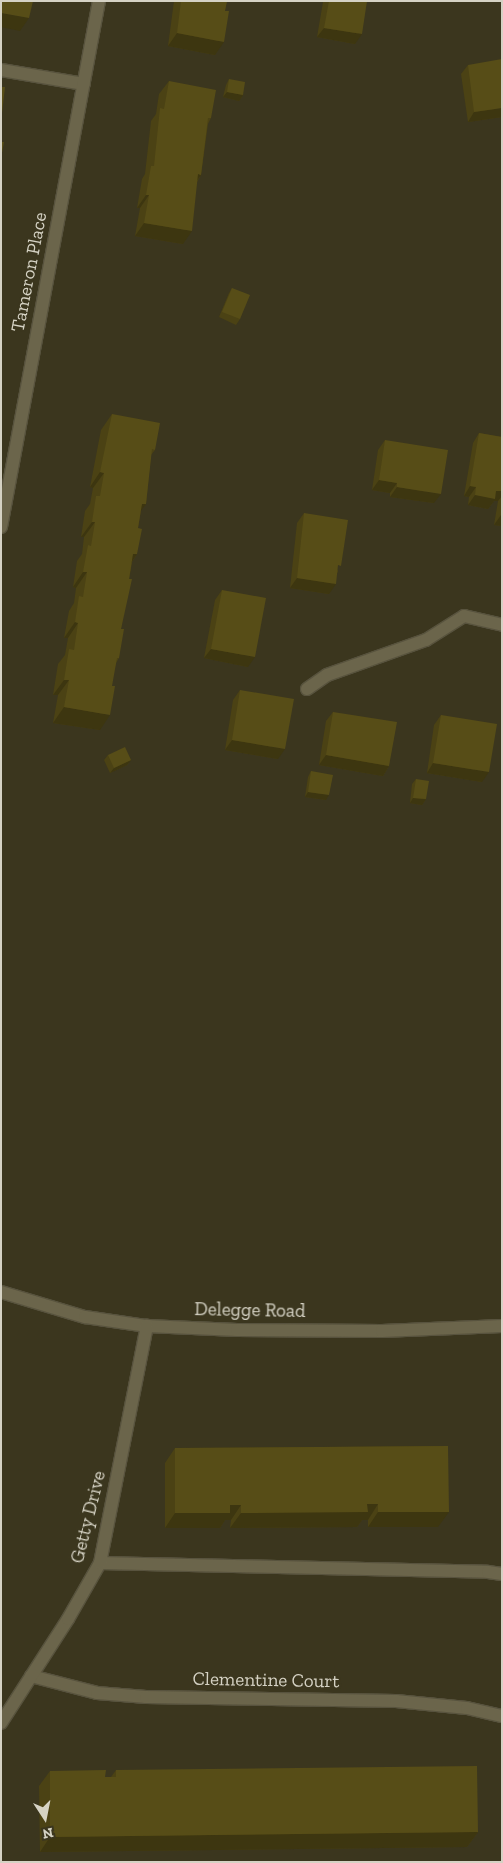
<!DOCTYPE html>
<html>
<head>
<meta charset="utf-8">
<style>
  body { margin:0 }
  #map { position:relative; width:503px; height:1863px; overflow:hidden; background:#3b361e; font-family:"Zilla Slab",serif }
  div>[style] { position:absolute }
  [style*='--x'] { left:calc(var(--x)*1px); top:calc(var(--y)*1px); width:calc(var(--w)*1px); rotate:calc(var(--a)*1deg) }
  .roads { filter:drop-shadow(1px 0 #58533e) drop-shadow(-1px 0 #58533e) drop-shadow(0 1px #58533e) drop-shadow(0 -1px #58533e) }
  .minor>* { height:12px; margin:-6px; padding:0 6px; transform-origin:6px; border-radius:6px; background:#6b654b }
  .wall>* { inset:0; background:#4b4214 }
  .shaded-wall>* { inset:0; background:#3d3610 }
  .building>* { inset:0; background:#574d17 }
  span { translate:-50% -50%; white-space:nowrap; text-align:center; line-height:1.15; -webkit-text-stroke:4px #3b361e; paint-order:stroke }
  .street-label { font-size:19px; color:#d5d2c4 }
  .frame { position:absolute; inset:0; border:2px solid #d5d2c4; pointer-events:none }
  .north { position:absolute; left:20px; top:1793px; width:50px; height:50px; -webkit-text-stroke:4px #3b361e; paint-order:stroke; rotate:169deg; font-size:14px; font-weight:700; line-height:20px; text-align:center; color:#d5d2c4 }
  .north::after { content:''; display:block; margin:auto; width:18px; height:22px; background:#d5d2c4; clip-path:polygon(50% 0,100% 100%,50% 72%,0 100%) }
</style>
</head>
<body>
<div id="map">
  <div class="roads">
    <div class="minor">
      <i style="--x:1;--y:70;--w:84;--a:9.6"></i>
      <i style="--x:1;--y:527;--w:535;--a:-79.45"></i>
      <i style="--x:307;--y:689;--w:24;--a:-35"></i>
      <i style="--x:327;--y:675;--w:105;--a:-19.5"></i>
      <i style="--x:426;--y:640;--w:45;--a:-32.3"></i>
      <i style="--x:464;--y:616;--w:39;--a:13"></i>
      <i style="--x:1;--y:1292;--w:88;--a:16.6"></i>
      <i style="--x:85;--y:1317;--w:63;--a:8.3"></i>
      <i style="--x:147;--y:1326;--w:90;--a:2.5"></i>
      <i style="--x:237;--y:1330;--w:145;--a:0.4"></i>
      <i style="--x:382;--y:1331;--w:120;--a:-2.4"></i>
      <i style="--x:100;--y:1563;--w:388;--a:1.3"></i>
      <i style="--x:488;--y:1572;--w:14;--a:8"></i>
      <i style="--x:31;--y:1676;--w:68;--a:14.4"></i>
      <i style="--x:97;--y:1693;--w:49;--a:4.7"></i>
      <i style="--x:146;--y:1697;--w:250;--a:0.9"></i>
      <i style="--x:396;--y:1701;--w:71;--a:5.6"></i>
      <i style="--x:467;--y:1708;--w:36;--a:13"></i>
      <i style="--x:1;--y:1723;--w:124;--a:-57.2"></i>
      <i style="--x:68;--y:1619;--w:64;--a:-60.3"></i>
      <i style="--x:100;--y:1563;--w:242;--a:-78.8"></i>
    </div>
  </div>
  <div class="wall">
    <i style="clip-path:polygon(174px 1px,227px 1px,215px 55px,168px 46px)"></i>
    <i style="clip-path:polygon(317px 1px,367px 1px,355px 44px,317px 37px,323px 2px)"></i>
    <i style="clip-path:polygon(468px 65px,502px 117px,468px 122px,461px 74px)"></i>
    <i style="clip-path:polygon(229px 79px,243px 95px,239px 101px,223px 97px,226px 85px)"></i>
    <i style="clip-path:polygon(169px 81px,211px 118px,208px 124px,201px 175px,197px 182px,183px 244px,135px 236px,140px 208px,137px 208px,142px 179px,145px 174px,151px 121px,156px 114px,159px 94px)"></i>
    <i style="clip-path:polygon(232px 288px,240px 319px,236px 325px,219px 317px,229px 293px)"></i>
    <i style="clip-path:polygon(112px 414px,155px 450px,151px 455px,146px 504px,141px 510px,138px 528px,137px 554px,132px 562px,121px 629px,119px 658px,116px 663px,100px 730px,53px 723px,58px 695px,53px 695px,58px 664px,65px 655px,68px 638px,64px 638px,69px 611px,74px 603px,76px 588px,73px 587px,77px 561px,82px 554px,84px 537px,81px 537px,85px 511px,90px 504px,93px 488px,90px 487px,101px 430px)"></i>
    <i style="clip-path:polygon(479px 433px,502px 437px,502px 526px,494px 525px,498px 501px,494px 501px,488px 509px,468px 505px,469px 497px,464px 496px,473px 443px)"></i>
    <i style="clip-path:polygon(385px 440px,434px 503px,390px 497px,390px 493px,372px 490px,378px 450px)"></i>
    <i style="clip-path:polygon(304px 513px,338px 571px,329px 594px,290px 588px,297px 523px)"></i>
    <i style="clip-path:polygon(222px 590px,248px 667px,204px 658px,215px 600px)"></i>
    <i style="clip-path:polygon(240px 690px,278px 759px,225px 750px,233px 700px)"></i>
    <i style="clip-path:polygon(333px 712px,389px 766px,383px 776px,319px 765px,326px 721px)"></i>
    <i style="clip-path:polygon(441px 715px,482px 782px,427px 773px,434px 725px)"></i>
    <i style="clip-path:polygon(108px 755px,131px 760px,127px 765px,110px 773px,104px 760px)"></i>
    <i style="clip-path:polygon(311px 771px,326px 800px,305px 797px,308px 777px)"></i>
    <i style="clip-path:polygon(416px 779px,426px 799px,422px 805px,410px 803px,412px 784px)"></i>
    <i style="clip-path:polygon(448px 1446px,438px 1527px,368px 1527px,368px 1520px,362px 1520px,357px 1527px,230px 1528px,231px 1520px,225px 1520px,220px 1528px,165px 1528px,165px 1463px,175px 1448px)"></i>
    <i style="clip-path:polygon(116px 1770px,478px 1832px,467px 1847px,40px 1852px,39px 1786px,50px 1771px,105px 1777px,111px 1777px)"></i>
  </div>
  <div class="shaded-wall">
    <i style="clip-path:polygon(1px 13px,29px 18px,20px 31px,1px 27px)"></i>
    <i style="clip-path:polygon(324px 28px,362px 34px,355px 44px,317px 37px)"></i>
    <i style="clip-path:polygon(177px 33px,224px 42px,215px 55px,168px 46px)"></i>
    <i style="clip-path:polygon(227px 92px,243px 95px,239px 101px,223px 97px)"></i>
    <i style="clip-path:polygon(502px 108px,502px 117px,468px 122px,474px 112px)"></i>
    <i style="clip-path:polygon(198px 174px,201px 175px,192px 188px)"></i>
    <i style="clip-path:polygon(146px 195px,149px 195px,140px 208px,137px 208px)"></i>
    <i style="clip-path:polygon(144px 223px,192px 231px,183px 244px,135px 236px)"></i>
    <i style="clip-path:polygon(100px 472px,104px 473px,93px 488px,90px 487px)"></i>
    <i style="clip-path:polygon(379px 480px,397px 483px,390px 493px,372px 490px)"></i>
    <i style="clip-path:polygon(470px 486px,476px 487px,469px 497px,464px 496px)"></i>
    <i style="clip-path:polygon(397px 487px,441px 494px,434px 503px,390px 497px)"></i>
    <i style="clip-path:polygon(496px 491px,502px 491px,502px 496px,498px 501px,494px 501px,488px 509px,468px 505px,475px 495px)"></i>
    <i style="clip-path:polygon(142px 504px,146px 504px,135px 519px)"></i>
    <i style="clip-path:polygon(501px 515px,502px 515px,502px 526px,494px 525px)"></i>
    <i style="clip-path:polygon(92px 522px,95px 522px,84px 537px,81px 537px)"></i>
    <i style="clip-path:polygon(133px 554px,137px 554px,127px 569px)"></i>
    <i style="clip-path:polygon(83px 572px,87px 572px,76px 588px,73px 587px)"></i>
    <i style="clip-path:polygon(297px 578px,336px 584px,329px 594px,290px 588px)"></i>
    <i style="clip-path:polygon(75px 622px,78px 623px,68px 638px,64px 638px)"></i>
    <i style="clip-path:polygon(211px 649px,255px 657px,248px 667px,204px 658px)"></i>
    <i style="clip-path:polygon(64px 680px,69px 680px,58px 695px,53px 695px)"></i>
    <i style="clip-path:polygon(64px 707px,110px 715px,100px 730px,53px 723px)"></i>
    <i style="clip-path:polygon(232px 740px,285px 749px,278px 759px,225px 750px)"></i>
    <i style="clip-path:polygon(326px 755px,389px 766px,383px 776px,319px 765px)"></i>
    <i style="clip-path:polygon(131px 760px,127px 765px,110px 773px,114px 768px)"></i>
    <i style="clip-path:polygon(433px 763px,489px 772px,482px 782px,427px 773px)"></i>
    <i style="clip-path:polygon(308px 792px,329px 795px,326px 800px,305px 797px)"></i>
    <i style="clip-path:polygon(413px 798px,426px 799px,422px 805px,410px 803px)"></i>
    <i style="clip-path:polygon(367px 1504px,378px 1504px,368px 1520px,362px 1520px,357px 1527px,230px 1528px,241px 1513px)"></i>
    <i style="clip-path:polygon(230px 1505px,241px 1505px,231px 1520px,225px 1520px,220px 1528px,165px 1528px,175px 1513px)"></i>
    <i style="clip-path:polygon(378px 1512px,449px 1512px,438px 1527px,368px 1527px)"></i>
    <i style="clip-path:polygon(478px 1832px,467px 1847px,40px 1852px,50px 1837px)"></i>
  </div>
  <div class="building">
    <i style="clip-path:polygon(1px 1px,33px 1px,29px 18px,1px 13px)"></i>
    <i style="clip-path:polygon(181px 1px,227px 1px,225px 11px,229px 11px,224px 42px,177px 33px)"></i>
    <i style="clip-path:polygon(329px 1px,367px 1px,362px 34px,324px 28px)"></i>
    <i style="clip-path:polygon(502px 59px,502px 108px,474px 112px,468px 65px)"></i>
    <i style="clip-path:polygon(229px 79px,245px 82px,243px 95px,227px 92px)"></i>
    <i style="clip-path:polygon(169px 81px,216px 90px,211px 118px,208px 118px,201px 175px,198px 174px,192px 231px,144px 223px,149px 195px,146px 195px,151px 166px,154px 166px,160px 108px,164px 109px)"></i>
    <i style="clip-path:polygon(1px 87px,5px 87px,1px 122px)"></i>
    <i style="clip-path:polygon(1px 142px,4px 142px,1px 158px)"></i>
    <i style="clip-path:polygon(232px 288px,250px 295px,240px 319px,222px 312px)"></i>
    <i style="clip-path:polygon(112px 414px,160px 423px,155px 450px,152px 449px,146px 504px,142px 504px,138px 528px,142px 529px,137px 554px,133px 554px,129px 579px,132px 579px,121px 629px,124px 629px,119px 658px,117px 658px,112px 686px,115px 686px,110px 715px,64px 707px,69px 680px,64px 680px,69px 649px,74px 650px,78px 623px,75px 622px,79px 596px,83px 597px,87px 572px,83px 572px,88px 545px,91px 546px,95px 522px,92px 522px,96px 496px,100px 496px,104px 473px,100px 472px)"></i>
    <i style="clip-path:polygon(479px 433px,502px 437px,502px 491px,496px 491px,495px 499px,475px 495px,476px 487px,470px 486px)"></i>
    <i style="clip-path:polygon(385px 440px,448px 450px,441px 494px,397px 487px,397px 483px,379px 480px)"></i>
    <i style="clip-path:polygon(304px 513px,348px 520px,341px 566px,338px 565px,336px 584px,297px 578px)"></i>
    <i style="clip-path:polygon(222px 590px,266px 598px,255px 657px,211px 649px)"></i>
    <i style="clip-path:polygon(240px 690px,294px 699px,285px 749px,232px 740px)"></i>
    <i style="clip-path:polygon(333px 712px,397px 722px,389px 766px,326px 755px)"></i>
    <i style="clip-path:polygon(441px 715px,497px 724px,489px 772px,433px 763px)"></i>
    <i style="clip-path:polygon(125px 747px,131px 760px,114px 768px,108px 755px)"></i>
    <i style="clip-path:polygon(311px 771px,333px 775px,329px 795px,308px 792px)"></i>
    <i style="clip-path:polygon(416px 779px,429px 781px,426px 799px,413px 798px)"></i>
    <i style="clip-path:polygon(448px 1446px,449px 1512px,378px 1512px,378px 1504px,367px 1504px,368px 1512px,241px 1513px,241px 1505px,230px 1505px,230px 1513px,175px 1513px,175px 1448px)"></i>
    <i style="clip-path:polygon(477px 1766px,478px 1832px,50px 1837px,50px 1771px,106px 1770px,105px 1777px,116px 1777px,116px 1770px)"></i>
  </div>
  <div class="street-label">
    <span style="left:29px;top:272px;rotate:-79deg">Tameron Place</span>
    <span style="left:250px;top:1310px;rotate:1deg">Delegge Road</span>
    <span style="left:88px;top:1517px;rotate:-76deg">Getty Drive</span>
    <span style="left:266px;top:1680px;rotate:1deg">Clementine Court</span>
  </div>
  <div class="frame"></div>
  <div class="north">N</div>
</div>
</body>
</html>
